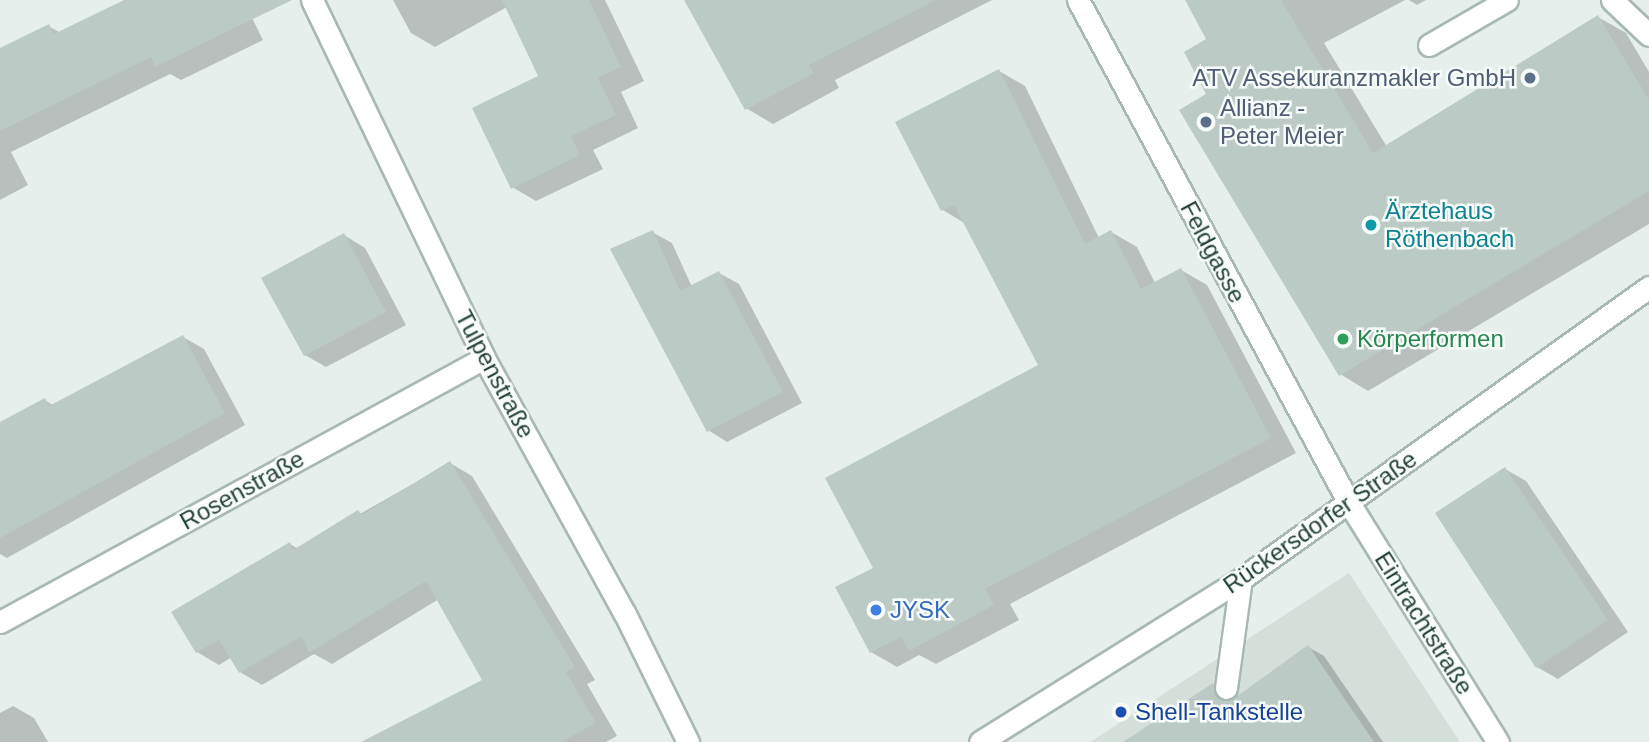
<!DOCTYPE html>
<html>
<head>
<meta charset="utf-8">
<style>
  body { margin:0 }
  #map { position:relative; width:1649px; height:742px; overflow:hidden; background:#e6efeb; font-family:Arial,sans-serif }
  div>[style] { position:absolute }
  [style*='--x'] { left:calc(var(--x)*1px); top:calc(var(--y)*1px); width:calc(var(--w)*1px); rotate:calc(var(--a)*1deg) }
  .built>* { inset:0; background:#d4dfda }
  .shadow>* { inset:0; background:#0003 }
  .building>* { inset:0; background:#bbcac4 }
  .roads { filter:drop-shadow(2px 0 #a8b8b2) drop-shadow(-2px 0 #a8b8b2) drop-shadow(0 2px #a8b8b2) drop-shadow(0 -2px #a8b8b2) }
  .lane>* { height:21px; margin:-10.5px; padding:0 10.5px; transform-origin:10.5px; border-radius:10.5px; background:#fff }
  .street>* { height:21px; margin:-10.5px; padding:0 10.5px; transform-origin:10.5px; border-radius:10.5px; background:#fff }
  .secondary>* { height:21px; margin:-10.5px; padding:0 10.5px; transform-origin:10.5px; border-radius:10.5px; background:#fff }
  .dots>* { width:19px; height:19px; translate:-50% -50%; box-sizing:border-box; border:4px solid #f7fbf9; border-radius:50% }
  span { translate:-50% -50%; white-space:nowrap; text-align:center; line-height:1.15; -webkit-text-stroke:5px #f7fbf9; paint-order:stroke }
  .service-label { font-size:24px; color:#4e5e75 }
  .right { translate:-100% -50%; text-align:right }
  .left { translate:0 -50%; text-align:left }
  .culture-label { font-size:24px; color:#0d838f }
  .street-label { font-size:24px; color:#24423a }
  .leisure-label { font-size:24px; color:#27864d }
  .shop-label { font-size:24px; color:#366cbe }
  .transit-label { font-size:24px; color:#164399 }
</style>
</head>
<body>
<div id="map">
  <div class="built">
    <i style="clip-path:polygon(1349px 573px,1460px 742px,1090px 742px)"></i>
  </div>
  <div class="shadow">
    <i style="clip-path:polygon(127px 0,243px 0,263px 40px,181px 80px,170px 74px,11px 152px,28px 185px,0 200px,0 50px,48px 26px,61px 33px)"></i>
    <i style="clip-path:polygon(393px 0,605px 0,644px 81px,621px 92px,638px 128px,593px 150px,603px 169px,536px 201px,512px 187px,541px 76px,507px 7px,435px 47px,411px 33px)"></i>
    <i style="clip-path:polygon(686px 0,992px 0,835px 80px,839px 88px,773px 124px,746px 108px)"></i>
    <i style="clip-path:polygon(1187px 0,1405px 0,1324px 43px,1387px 147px,1598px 17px,1626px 33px,1649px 72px,1649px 224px,1368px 391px,1340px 374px,1209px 40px)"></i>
    <i style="clip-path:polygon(1409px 0,1426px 0,1417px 5px)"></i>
    <i style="clip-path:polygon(999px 71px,1025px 86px,1099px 238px,1111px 232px,1137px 247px,1155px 283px,1181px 270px,1207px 285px,1296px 453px,1010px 604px,1019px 620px,936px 664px,919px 655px,897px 667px,871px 652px,875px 569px,1040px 366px,966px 224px,943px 210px,898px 123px)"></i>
    <i style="clip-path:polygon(652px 232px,672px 243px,692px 287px,719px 273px,739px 284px,802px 403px,727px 442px,708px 430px)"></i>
    <i style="clip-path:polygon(344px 235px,365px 248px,406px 325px,326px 367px,305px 355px)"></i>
    <i style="clip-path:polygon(183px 337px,204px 349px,245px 425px,7px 558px,0 554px,0 424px,45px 400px,54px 406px)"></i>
    <i style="clip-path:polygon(450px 463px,472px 476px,595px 680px,587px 684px,617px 736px,606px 742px,365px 742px,484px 680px,439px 599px,332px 664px,314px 654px,262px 685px,240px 672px,232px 657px,219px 665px,197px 652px,290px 544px,298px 549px)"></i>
    <i style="clip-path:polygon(1505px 469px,1526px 481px,1628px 632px,1558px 679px,1537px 667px)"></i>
    <i style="clip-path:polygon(1308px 647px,1324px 656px,1383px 742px,1126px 742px,1214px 685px,1230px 694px,1232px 702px)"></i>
    <i style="clip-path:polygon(13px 706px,34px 718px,48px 742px,0 742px,0 713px)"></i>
  </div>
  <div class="building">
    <i style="clip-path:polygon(124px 0,292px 0,155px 67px,151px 57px,0 131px,0 48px,49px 24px,54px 34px)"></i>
    <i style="clip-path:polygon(502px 0,589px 0,621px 67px,598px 78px,616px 115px,571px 136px,580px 155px,511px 189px,472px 108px,538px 76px)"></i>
    <i style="clip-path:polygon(684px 0,936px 0,809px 65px,814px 73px,745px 110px)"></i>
    <i style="clip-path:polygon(1185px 0,1281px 0,1373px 153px,1598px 15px,1649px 100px,1649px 191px,1339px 376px,1179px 110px,1206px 94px,1184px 52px,1206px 39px)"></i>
    <i style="clip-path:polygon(999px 69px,1085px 244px,1111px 230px,1141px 289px,1181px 268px,1271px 438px,985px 589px,994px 605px,909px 651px,901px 637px,870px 653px,835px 587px,873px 568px,825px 478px,1038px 365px,954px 205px,941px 211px,895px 122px)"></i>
    <i style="clip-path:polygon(653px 230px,680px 291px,719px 271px,783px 392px,707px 432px,610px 249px)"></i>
    <i style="clip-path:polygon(344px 233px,386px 312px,304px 356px,261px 278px)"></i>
    <i style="clip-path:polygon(183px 335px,225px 413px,0 538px,0 422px,45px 398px,49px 406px)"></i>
    <i style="clip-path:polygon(450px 461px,575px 667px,566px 672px,596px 723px,561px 742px,361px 742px,482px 680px,426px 581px,309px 653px,302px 636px,239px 673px,219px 640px,196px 653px,171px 612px,290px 542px,293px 550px,358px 510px,362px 515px)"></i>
    <i style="clip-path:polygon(1505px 467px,1608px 620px,1536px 668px,1435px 513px)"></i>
    <i style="clip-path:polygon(1308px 645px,1374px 742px,1123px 742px,1213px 683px,1217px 698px,1232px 700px)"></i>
  </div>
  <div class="roads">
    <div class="lane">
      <i style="--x:1612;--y:0;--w:51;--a:43.4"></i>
      <i style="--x:1429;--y:45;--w:90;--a:-30"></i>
      <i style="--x:1226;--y:688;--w:110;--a:-82.2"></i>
    </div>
    <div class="street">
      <i style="--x:312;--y:0;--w:397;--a:64.3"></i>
      <i style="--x:484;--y:358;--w:292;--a:61.2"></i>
      <i style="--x:625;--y:614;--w:143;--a:63.8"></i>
      <i style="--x:1078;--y:0;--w:571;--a:61.69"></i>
      <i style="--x:1349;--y:503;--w:282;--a:58.1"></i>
      <i style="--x:0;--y:622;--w:551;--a:-28.61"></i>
    </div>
    <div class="secondary">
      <i style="--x:980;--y:742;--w:308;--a:-32"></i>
      <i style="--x:1241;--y:579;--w:502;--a:-35.59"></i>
    </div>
  </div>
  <div class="dots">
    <i style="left:1530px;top:78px;background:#5c6f8a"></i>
    <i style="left:1206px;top:122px;background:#5c6f8a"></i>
    <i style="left:1371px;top:225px;background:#0f9aa8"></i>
    <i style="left:1343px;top:339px;background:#2e9e5b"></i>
    <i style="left:876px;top:610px;background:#3f7fe0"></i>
    <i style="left:1121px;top:712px;background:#1a4fb4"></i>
  </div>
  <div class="service-label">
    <span class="right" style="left:1516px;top:78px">ATV Assekuranzmakler GmbH</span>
    <span class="left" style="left:1220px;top:122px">Allianz -<br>Peter Meier</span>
  </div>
  <div class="culture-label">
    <span class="left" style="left:1385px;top:225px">Ärztehaus<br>Röthenbach</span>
  </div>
  <div class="street-label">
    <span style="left:1213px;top:252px;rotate:62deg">Feldgasse</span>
    <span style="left:495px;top:374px;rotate:62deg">Tulpenstraße</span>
    <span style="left:242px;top:490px;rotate:-29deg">Rosenstraße</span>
    <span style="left:1320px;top:522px;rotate:-35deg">Rückersdorfer Straße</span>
    <span style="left:1424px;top:623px;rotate:58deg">Eintrachtstraße</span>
  </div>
  <div class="leisure-label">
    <span class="left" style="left:1357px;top:339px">Körperformen</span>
  </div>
  <div class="shop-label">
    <span class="left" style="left:890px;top:610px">JYSK</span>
  </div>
  <div class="transit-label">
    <span class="left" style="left:1135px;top:712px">Shell-Tankstelle</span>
  </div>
</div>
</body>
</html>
